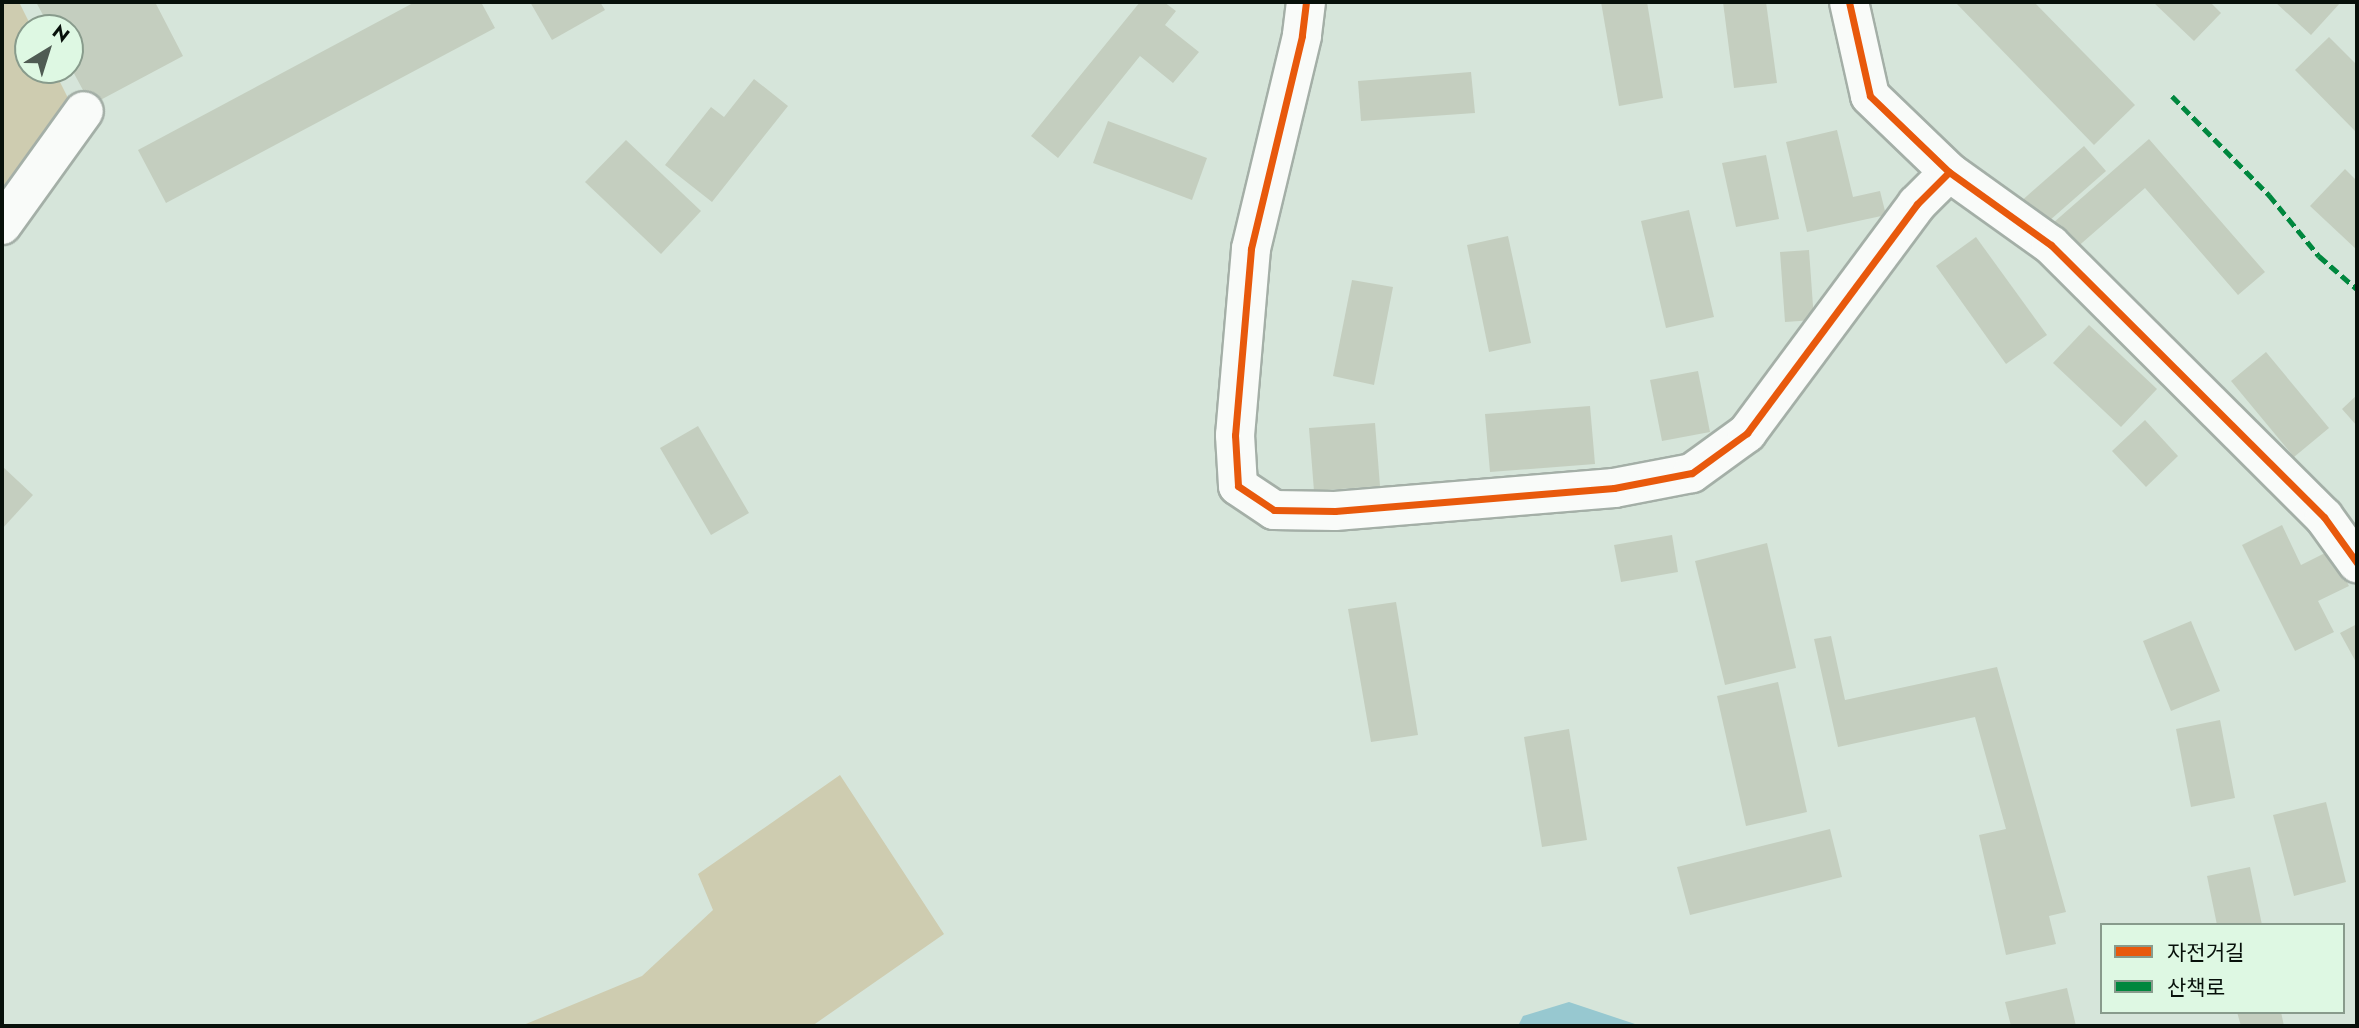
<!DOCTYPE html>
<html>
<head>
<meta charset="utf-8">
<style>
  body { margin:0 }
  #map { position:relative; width:2359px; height:1028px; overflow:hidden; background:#d6e5da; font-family:Jost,"Noto Sans KR",sans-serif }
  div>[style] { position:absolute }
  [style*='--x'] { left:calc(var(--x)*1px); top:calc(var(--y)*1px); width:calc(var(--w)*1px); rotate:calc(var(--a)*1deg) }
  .green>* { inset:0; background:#ceccb0 }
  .water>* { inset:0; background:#97c8d0 }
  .building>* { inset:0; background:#c4cebf }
  .roads { filter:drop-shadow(2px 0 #a4afa7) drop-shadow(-2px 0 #a4afa7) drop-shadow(0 2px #a4afa7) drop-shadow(0 -2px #a4afa7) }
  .minor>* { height:38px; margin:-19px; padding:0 19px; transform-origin:19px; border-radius:19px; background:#f9fbf9 }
  .quiet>* { height:5px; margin-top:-2.5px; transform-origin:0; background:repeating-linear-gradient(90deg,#00873e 0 10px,transparent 0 15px) }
  .cycleway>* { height:7px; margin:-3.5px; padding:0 3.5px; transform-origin:3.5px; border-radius:3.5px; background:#e8590c }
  span { translate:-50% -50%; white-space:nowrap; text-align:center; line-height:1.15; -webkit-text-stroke:6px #def8e3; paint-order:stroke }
  .frame { position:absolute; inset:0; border:4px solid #07100a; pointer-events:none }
  .legend { position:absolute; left:2100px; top:923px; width:245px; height:91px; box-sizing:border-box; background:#def8e3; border:2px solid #889b8c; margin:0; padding:9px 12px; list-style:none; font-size:21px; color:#07100a }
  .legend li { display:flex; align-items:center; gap:14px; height:35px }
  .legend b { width:35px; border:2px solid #889b8c }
  .north { position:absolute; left:14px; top:14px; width:70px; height:70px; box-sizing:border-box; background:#def8e3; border:2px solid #889b8c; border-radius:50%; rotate:38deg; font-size:19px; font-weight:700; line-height:28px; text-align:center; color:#07100a }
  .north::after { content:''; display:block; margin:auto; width:24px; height:32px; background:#4f5b53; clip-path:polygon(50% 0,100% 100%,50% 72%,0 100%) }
</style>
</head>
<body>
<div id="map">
  <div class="green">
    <i style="clip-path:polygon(2px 2px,19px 2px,32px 28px,28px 28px,28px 70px,54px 70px,69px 100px,2px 203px)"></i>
    <i style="clip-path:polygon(840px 775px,944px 934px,812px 1026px,521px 1026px,642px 976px,713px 910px,698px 874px)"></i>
  </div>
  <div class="water">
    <i style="clip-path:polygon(1569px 1002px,1641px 1026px,1518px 1026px,1523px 1016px)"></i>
  </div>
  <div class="building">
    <i style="clip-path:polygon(36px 2px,155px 2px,183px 56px,91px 105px,70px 66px,70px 28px,50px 28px)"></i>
    <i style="clip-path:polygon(415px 2px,481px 2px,495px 28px,166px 203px,138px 150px)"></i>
    <i style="clip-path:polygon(530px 2px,600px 2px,605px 10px,552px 40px)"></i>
    <i style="clip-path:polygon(1140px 2px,1164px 2px,1176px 11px,1165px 25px,1199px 52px,1173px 83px,1140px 56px,1058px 158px,1031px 136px)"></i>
    <i style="clip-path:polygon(1601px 2px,1647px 2px,1663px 98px,1619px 106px)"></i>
    <i style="clip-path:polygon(1723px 2px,1766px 2px,1777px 83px,1734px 88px)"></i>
    <i style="clip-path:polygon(1955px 2px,2034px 2px,2135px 105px,2094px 145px)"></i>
    <i style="clip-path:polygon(2153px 2px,2210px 2px,2221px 13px,2194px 41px)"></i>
    <i style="clip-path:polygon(2275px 2px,2341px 2px,2311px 35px)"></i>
    <i style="clip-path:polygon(2329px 37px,2357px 65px,2357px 133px,2295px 70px)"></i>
    <i style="clip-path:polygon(1471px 72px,1475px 113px,1361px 121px,1358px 81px)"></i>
    <i style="clip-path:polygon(754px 79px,788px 106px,712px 202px,665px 165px,711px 107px,724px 117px)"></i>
    <i style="clip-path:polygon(1108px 121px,1207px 158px,1192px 200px,1093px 163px)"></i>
    <i style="clip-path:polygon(1837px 130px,1853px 197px,1880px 191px,1886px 215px,1807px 232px,1786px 142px)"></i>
    <i style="clip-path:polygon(2149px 139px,2265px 272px,2238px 295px,2145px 188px,2075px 249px,2053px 223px)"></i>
    <i style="clip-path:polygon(626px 140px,701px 211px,661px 254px,585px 182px)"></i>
    <i style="clip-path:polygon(2084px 146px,2106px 171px,2041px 228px,2019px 203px)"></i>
    <i style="clip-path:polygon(1766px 155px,1779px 219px,1736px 227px,1722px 163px)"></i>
    <i style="clip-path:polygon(2345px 169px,2357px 181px,2357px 250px,2310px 206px)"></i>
    <i style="clip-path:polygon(1689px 210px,1714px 317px,1666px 328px,1641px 221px)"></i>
    <i style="clip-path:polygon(1508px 236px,1531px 343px,1489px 352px,1467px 245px)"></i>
    <i style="clip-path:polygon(1976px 237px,2047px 335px,2006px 364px,1936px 266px)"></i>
    <i style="clip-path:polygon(1809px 250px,1814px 320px,1785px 322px,1780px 252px)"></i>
    <i style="clip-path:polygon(1352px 280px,1393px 287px,1374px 385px,1333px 376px)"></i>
    <i style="clip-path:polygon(2089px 325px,2157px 389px,2121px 427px,2053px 363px)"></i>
    <i style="clip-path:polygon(2266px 352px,2329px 428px,2294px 457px,2231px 381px)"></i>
    <i style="clip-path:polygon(1698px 371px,1710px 432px,1662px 441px,1650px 380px)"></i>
    <i style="clip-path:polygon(2357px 395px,2357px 426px,2342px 409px)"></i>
    <i style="clip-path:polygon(1590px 406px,1595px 464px,1490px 472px,1485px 414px)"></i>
    <i style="clip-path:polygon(2145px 420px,2178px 456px,2146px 487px,2112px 451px)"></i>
    <i style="clip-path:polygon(1375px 423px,1380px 486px,1314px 491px,1309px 428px)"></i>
    <i style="clip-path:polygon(698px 426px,749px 513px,711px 535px,660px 448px)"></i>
    <i style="clip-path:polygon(2px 466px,33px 495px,2px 529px)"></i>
    <i style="clip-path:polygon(2282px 525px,2301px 565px,2331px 550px,2349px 586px,2318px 601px,2334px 632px,2295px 651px,2242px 545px)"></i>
    <i style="clip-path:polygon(1672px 535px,1678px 572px,1621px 582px,1614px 545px)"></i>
    <i style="clip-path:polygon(1767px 543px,1796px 668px,1725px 685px,1695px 561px)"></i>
    <i style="clip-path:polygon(1396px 602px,1418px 735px,1371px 742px,1348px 609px)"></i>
    <i style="clip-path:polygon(2191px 621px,2220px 691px,2171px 711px,2143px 641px)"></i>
    <i style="clip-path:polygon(2357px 624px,2357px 664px,2340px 633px)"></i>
    <i style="clip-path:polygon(1831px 636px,1845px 700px,1997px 667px,2066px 912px,2049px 916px,2056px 944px,2006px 955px,1979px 835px,2006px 829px,1975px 717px,1838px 747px,1814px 639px)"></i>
    <i style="clip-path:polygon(1778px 682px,1807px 812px,1746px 826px,1717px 696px)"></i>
    <i style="clip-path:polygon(2220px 720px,2235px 798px,2191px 807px,2176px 729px)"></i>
    <i style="clip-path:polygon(1569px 729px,1587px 840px,1542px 847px,1524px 737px)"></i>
    <i style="clip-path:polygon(2326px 802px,2346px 882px,2294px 896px,2273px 815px)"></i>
    <i style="clip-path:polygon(1830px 829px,1842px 877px,1690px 915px,1677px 867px)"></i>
    <i style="clip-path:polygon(2250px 867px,2262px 925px,2217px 925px,2207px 876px)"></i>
    <i style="clip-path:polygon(2067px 988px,2076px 1026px,2011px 1026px,2005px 1002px)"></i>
    <i style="clip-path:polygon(2237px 1012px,2281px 1012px,2284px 1026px,2241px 1026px)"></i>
  </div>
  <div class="roads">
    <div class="minor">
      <i style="--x:1306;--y:2;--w:34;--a:97"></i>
      <i style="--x:1302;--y:36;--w:219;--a:103.5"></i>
      <i style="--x:1251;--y:249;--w:187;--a:94.9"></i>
      <i style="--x:1235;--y:435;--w:51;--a:86.6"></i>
      <i style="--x:1238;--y:486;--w:43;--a:33.7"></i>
      <i style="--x:1274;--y:510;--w:61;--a:0.9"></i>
      <i style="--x:1335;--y:511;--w:280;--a:-4.7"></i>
      <i style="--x:1614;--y:488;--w:79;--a:-10.9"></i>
      <i style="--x:1692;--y:473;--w:68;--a:-36"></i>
      <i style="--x:1747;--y:433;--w:285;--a:-53.4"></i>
      <i style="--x:1917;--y:204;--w:45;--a:-45"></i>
      <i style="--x:1849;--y:2;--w:96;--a:77.4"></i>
      <i style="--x:1870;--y:96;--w:110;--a:43.9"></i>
      <i style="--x:1949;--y:172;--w:125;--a:35.6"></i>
      <i style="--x:2051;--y:245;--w:385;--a:44.9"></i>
      <i style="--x:2324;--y:517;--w:57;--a:54.3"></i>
      <i style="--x:2;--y:225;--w:140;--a:-54.3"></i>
    </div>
  </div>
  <div class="quiet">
    <i style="--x:2172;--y:96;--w:139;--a:45.6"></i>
    <i style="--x:2269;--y:195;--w:79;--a:50.7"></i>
    <i style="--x:2319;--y:256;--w:50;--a:41"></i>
  </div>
  <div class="cycleway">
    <i style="--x:1306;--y:2;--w:34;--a:97"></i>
    <i style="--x:1302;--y:36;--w:219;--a:103.5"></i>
    <i style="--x:1251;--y:249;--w:187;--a:94.9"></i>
    <i style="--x:1235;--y:435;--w:51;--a:86.6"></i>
    <i style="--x:1238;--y:486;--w:43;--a:33.7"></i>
    <i style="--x:1274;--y:510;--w:61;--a:0.9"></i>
    <i style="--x:1335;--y:511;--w:280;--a:-4.7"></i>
    <i style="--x:1614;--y:488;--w:79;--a:-10.9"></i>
    <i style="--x:1692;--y:473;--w:68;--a:-36"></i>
    <i style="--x:1747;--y:433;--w:285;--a:-53.4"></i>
    <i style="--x:1917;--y:204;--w:45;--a:-45"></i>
    <i style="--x:1849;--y:2;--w:96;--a:77.4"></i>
    <i style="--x:1870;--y:96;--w:110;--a:43.9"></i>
    <i style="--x:1949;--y:172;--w:125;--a:35.6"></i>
    <i style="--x:2051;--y:245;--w:385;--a:44.9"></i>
    <i style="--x:2324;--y:517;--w:57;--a:54.3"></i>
  </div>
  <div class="frame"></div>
  <ul class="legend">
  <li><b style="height:9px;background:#e8590c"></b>자전거길</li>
  <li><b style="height:9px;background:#00873e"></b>산책로</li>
  </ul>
  <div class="north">N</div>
</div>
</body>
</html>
